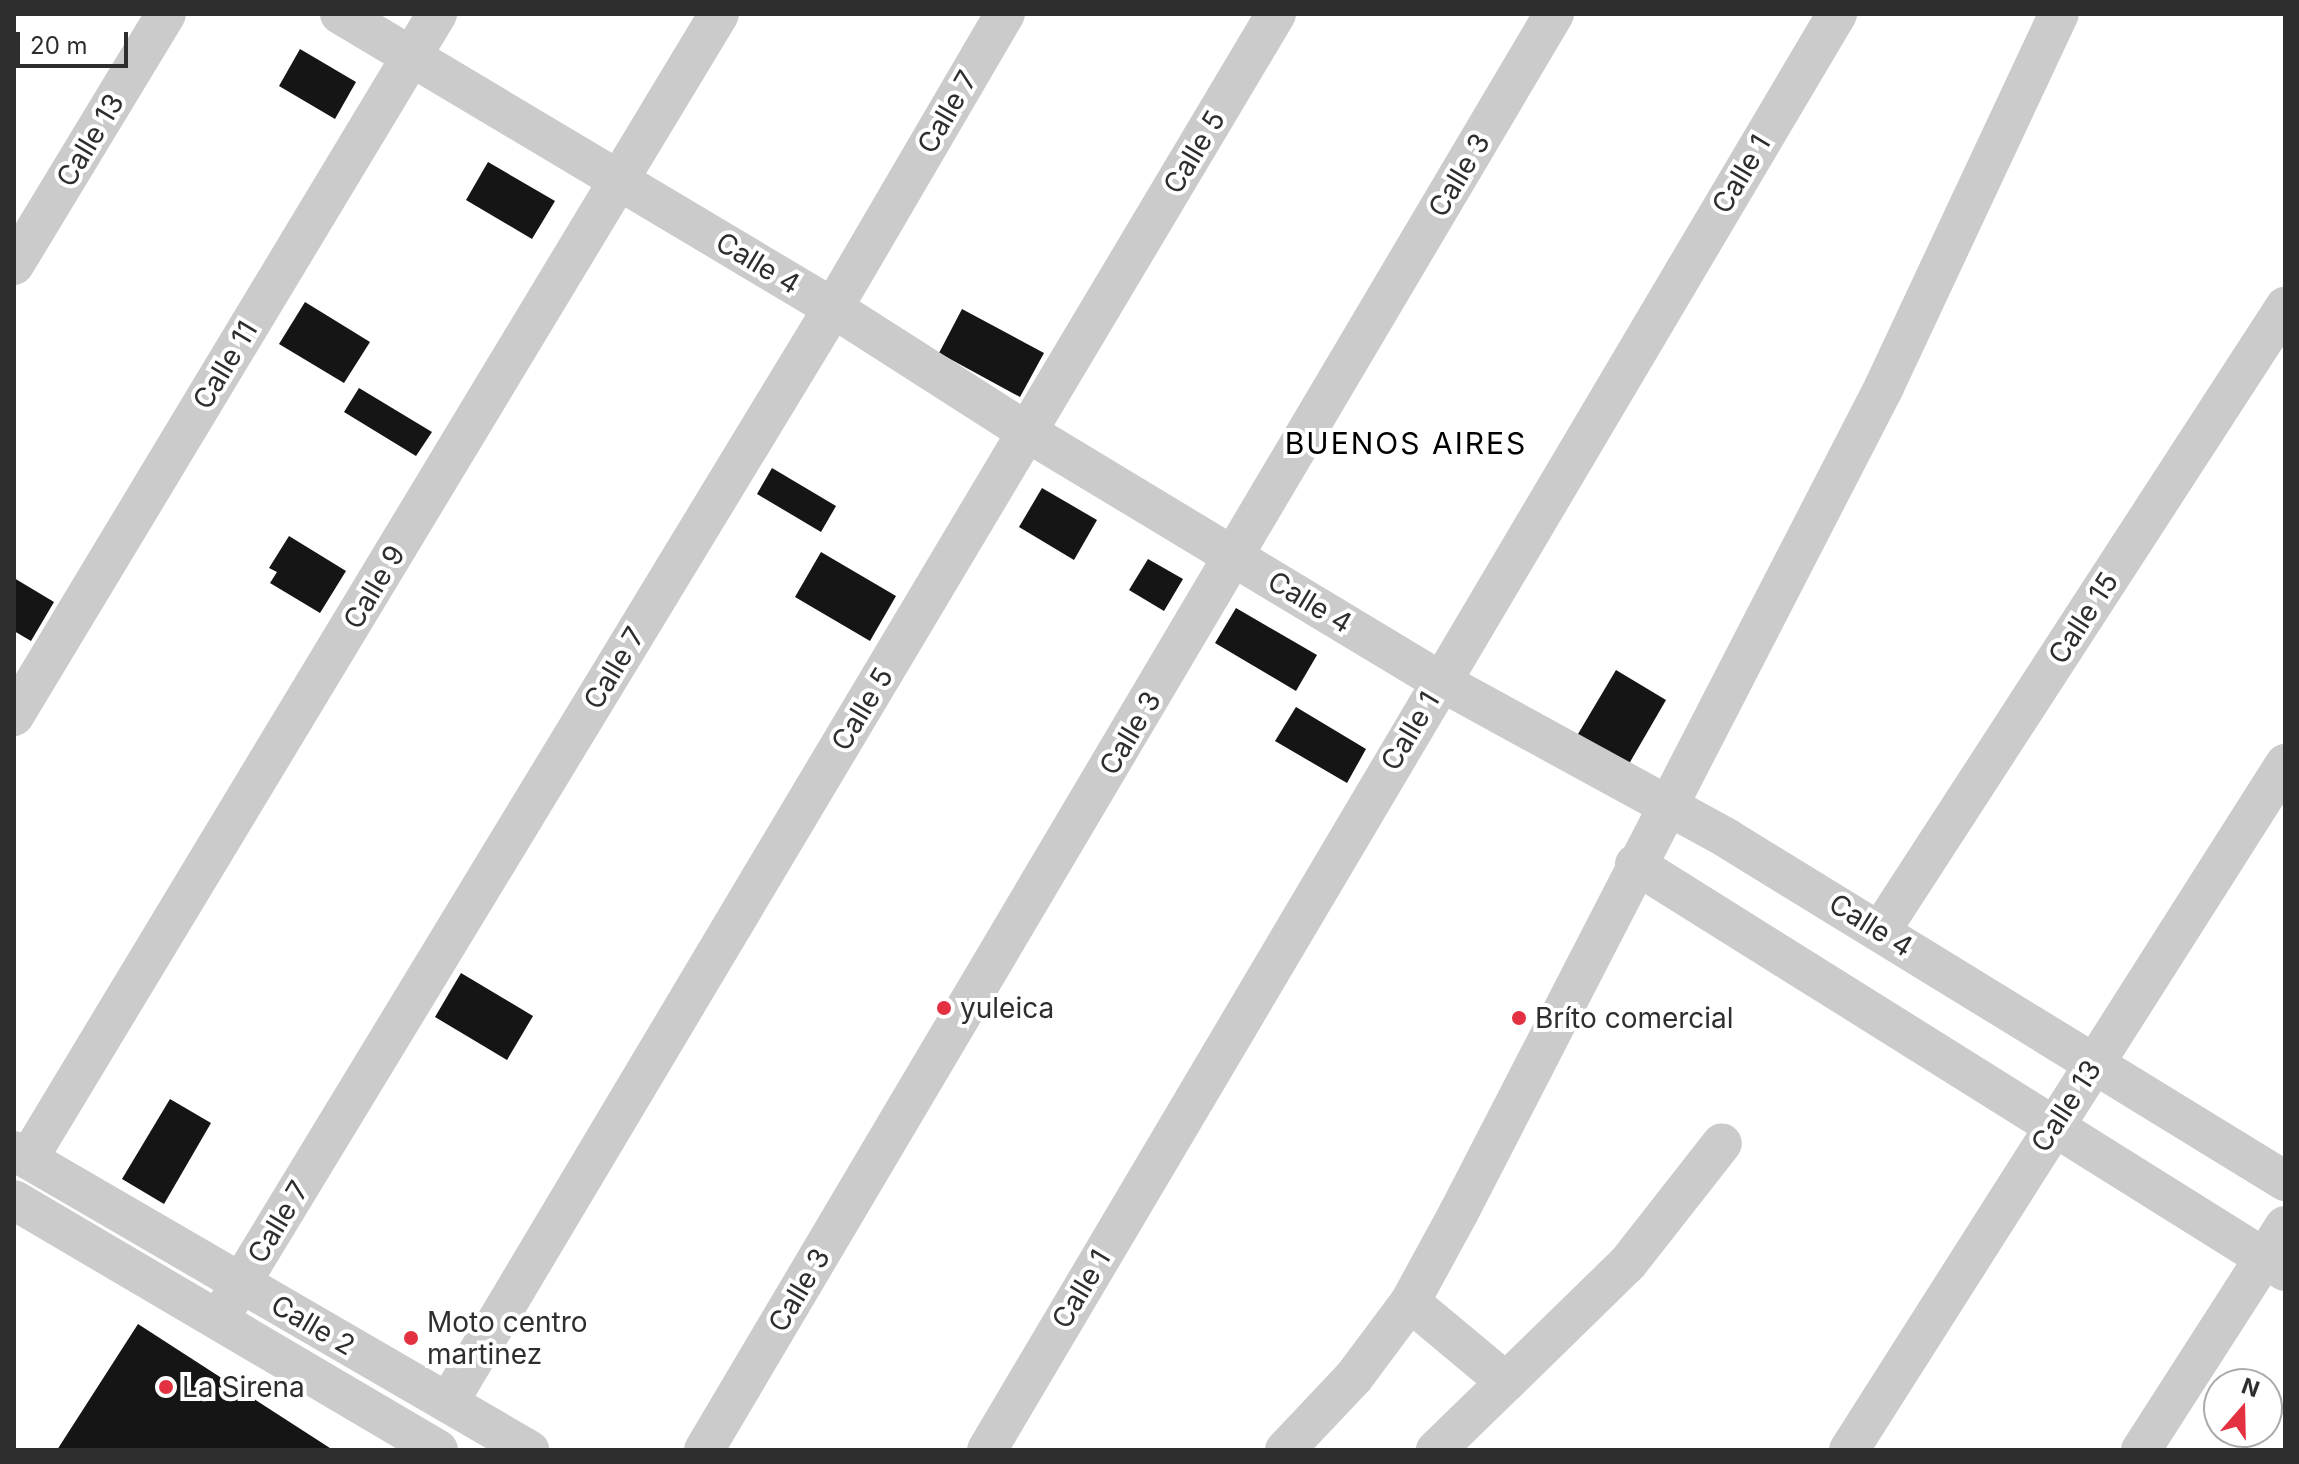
<!DOCTYPE html>
<html>
<head>
<meta charset="utf-8">
<style>
  body { margin:0 }
  #map { position:relative; width:2299px; height:1464px; overflow:hidden; background:#fff; font-family:Inter,sans-serif }
  div>[style] { position:absolute }
  [style*='--x'] { left:calc(var(--x)*1px); top:calc(var(--y)*1px); width:calc(var(--w)*1px); rotate:calc(var(--a)*1deg) }
  .building>* { inset:0; background:#151515 }
  .minor>* { height:40px; margin:-20px; padding:0 20px; transform-origin:20px; border-radius:20px; background:#cbcbcb }
  .dots>* { width:22px; height:22px; translate:-50% -50%; box-sizing:border-box; border:4px solid #fff; border-radius:50% }
  span { translate:-50% -50%; white-space:nowrap; text-align:center; line-height:1.15; -webkit-text-stroke:8px #fff; paint-order:stroke }
  .street-label { font-size:28px; color:#2e2e2e }
  .poi-label { font-size:28px; color:#2e2e2e }
  .left { translate:0 -50%; text-align:left }
  .neighbourhood-label { font-size:30px; color:#000; letter-spacing:2px }
  .frame { position:absolute; inset:0; border:16px solid #2e2e2e; pointer-events:none }
  .north { position:absolute; left:2203px; top:1368px; width:80px; height:80px; box-sizing:border-box; background:#fff; border:2px solid #ababab; border-radius:50%; rotate:20deg; font-size:22px; font-weight:700; line-height:32px; text-align:center; color:#2e2e2e }
  .north::after { content:''; display:block; margin:auto; width:28px; height:36px; background:#e33141; clip-path:polygon(50% 0,100% 100%,50% 72%,0 100%) }
  .scale { position:absolute; left:16px; top:32px; width:112px; height:36px; box-sizing:border-box; border:4px solid #2e2e2e; border-top:0; padding-left:10px; font-size:24px; line-height:28px; white-space:nowrap; color:#2e2e2e; -webkit-text-stroke:6px #fff; paint-order:stroke }
</style>
</head>
<body>
<div id="map">
  <div class="building">
    <i style="clip-path:polygon(300px 49px,356px 82px,335px 119px,279px 86px)"></i>
    <i style="clip-path:polygon(488px 162px,555px 201px,532px 239px,466px 200px)"></i>
    <i style="clip-path:polygon(305px 302px,370px 342px,344px 383px,279px 344px)"></i>
    <i style="clip-path:polygon(962px 309px,1044px 353px,1020px 397px,939px 353px)"></i>
    <i style="clip-path:polygon(359px 388px,432px 432px,416px 456px,344px 412px)"></i>
    <i style="clip-path:polygon(772px 468px,836px 506px,821px 532px,757px 494px)"></i>
    <i style="clip-path:polygon(1042px 488px,1097px 520px,1074px 560px,1019px 527px)"></i>
    <i style="clip-path:polygon(289px 536px,346px 571px,320px 613px,270px 583px,277px 572px,269px 568px)"></i>
    <i style="clip-path:polygon(821px 552px,896px 596px,870px 641px,795px 597px)"></i>
    <i style="clip-path:polygon(1148px 559px,1183px 579px,1164px 611px,1129px 590px)"></i>
    <i style="clip-path:polygon(14px 578px,54px 602px,31px 641px,14px 631px)"></i>
    <i style="clip-path:polygon(1236px 608px,1317px 655px,1296px 691px,1215px 643px)"></i>
    <i style="clip-path:polygon(1616px 670px,1666px 700px,1626px 769px,1575px 739px)"></i>
    <i style="clip-path:polygon(1296px 707px,1366px 749px,1347px 783px,1275px 741px)"></i>
    <i style="clip-path:polygon(461px 973px,533px 1016px,507px 1060px,435px 1017px)"></i>
    <i style="clip-path:polygon(170px 1099px,211px 1123px,164px 1204px,122px 1179px)"></i>
    <i style="clip-path:polygon(138px 1324px,333px 1450px,57px 1450px)"></i>
  </div>
  <div class="minor">
    <i style="--x:340;--y:14;--w:574;--a:30.81"></i>
    <i style="--x:833;--y:308;--w:230;--a:32.6"></i>
    <i style="--x:1027;--y:432;--w:482;--a:31.1"></i>
    <i style="--x:1440;--y:681;--w:328;--a:28.7"></i>
    <i style="--x:1728;--y:839;--w:654;--a:31.55"></i>
    <i style="--x:14;--y:265;--w:293;--a:-58.8"></i>
    <i style="--x:14;--y:716;--w:820;--a:-58.93"></i>
    <i style="--x:1635;--y:864;--w:767;--a:32.05"></i>
    <i style="--x:1881;--y:930;--w:743;--a:-57.04"></i>
    <i style="--x:14;--y:1151;--w:596;--a:30.14"></i>
    <i style="--x:28;--y:1159;--w:1337;--a:-58.89"></i>
    <i style="--x:14;--y:1200;--w:492;--a:30.5"></i>
    <i style="--x:1410;--y:1302;--w:125;--a:39.8"></i>
    <i style="--x:1506;--y:1382;--w:98;--a:135.8"></i>
    <i style="--x:219;--y:1319;--w:1183;--a:-58.73"></i>
    <i style="--x:833;--y:308;--w:341;--a:-59.7"></i>
    <i style="--x:1506;--y:1382;--w:170;--a:-44.3"></i>
    <i style="--x:1628;--y:1263;--w:152;--a:-51.9"></i>
    <i style="--x:448;--y:1403;--w:1617;--a:-59.2"></i>
    <i style="--x:704;--y:1450;--w:1669;--a:-59.38"></i>
    <i style="--x:987;--y:1450;--w:1669;--a:-59.38"></i>
    <i style="--x:1285;--y:1450;--w:100;--a:-46.6"></i>
    <i style="--x:1354;--y:1377;--w:94;--a:-53.3"></i>
    <i style="--x:1410;--y:1302;--w:102;--a:-61.4"></i>
    <i style="--x:1459;--y:1212;--w:928;--a:-62.74"></i>
    <i style="--x:1884;--y:387;--w:412;--a:-64.9"></i>
    <i style="--x:1849;--y:1450;--w:813;--a:-57.56"></i>
    <i style="--x:2141;--y:1450;--w:266;--a:-57.3"></i>
  </div>
  <div class="dots">
    <i style="left:944px;top:1008px;background:#e33141"></i>
    <i style="left:1519px;top:1018px;background:#e33141"></i>
    <i style="left:411px;top:1338px;background:#e33141"></i>
    <i style="left:166px;top:1387px;background:#e33141"></i>
  </div>
  <div class="street-label">
    <span style="left:947px;top:112px;rotate:-60deg">Calle 7</span>
    <span style="left:90px;top:140px;rotate:-59deg">Calle 13</span>
    <span style="left:1194px;top:152px;rotate:-59deg">Calle 5</span>
    <span style="left:1741px;top:174px;rotate:-59deg">Calle 1</span>
    <span style="left:1459px;top:175px;rotate:-59deg">Calle 3</span>
    <span style="left:758px;top:263px;rotate:31deg">Calle 4</span>
    <span style="left:225px;top:365px;rotate:-59deg">Calle 11</span>
    <span style="left:374px;top:587px;rotate:-59deg">Calle 9</span>
    <span style="left:1310px;top:602px;rotate:31deg">Calle 4</span>
    <span style="left:2083px;top:618px;rotate:-57deg">Calle 15</span>
    <span style="left:614px;top:668px;rotate:-59deg">Calle 7</span>
    <span style="left:862px;top:709px;rotate:-59deg">Calle 5</span>
    <span style="left:1410px;top:731px;rotate:-59deg">Calle 1</span>
    <span style="left:1130px;top:733px;rotate:-59deg">Calle 3</span>
    <span style="left:1871px;top:925px;rotate:32deg">Calle 4</span>
    <span style="left:2066px;top:1106px;rotate:-57deg">Calle 13</span>
    <span style="left:278px;top:1222px;rotate:-59deg">Calle 7</span>
    <span style="left:1081px;top:1289px;rotate:-59deg">Calle 1</span>
    <span style="left:799px;top:1290px;rotate:-59deg">Calle 3</span>
    <span style="left:313px;top:1325px;rotate:30deg">Calle 2</span>
  </div>
  <div class="poi-label">
    <span class="left" style="left:960px;top:1008px">yuleica</span>
    <span class="left" style="left:1535px;top:1018px">Bríto comercial</span>
    <span class="left" style="left:427px;top:1338px">Moto centro<br>martinez</span>
    <span class="left" style="left:182px;top:1387px">La Sirena</span>
  </div>
  <div class="neighbourhood-label">
    <span style="left:1406px;top:443px">BUENOS AIRES</span>
  </div>
  <div class="frame"></div>
  <div class="north">N</div>
  <div class="scale">20 m</div>
</div>
</body>
</html>
